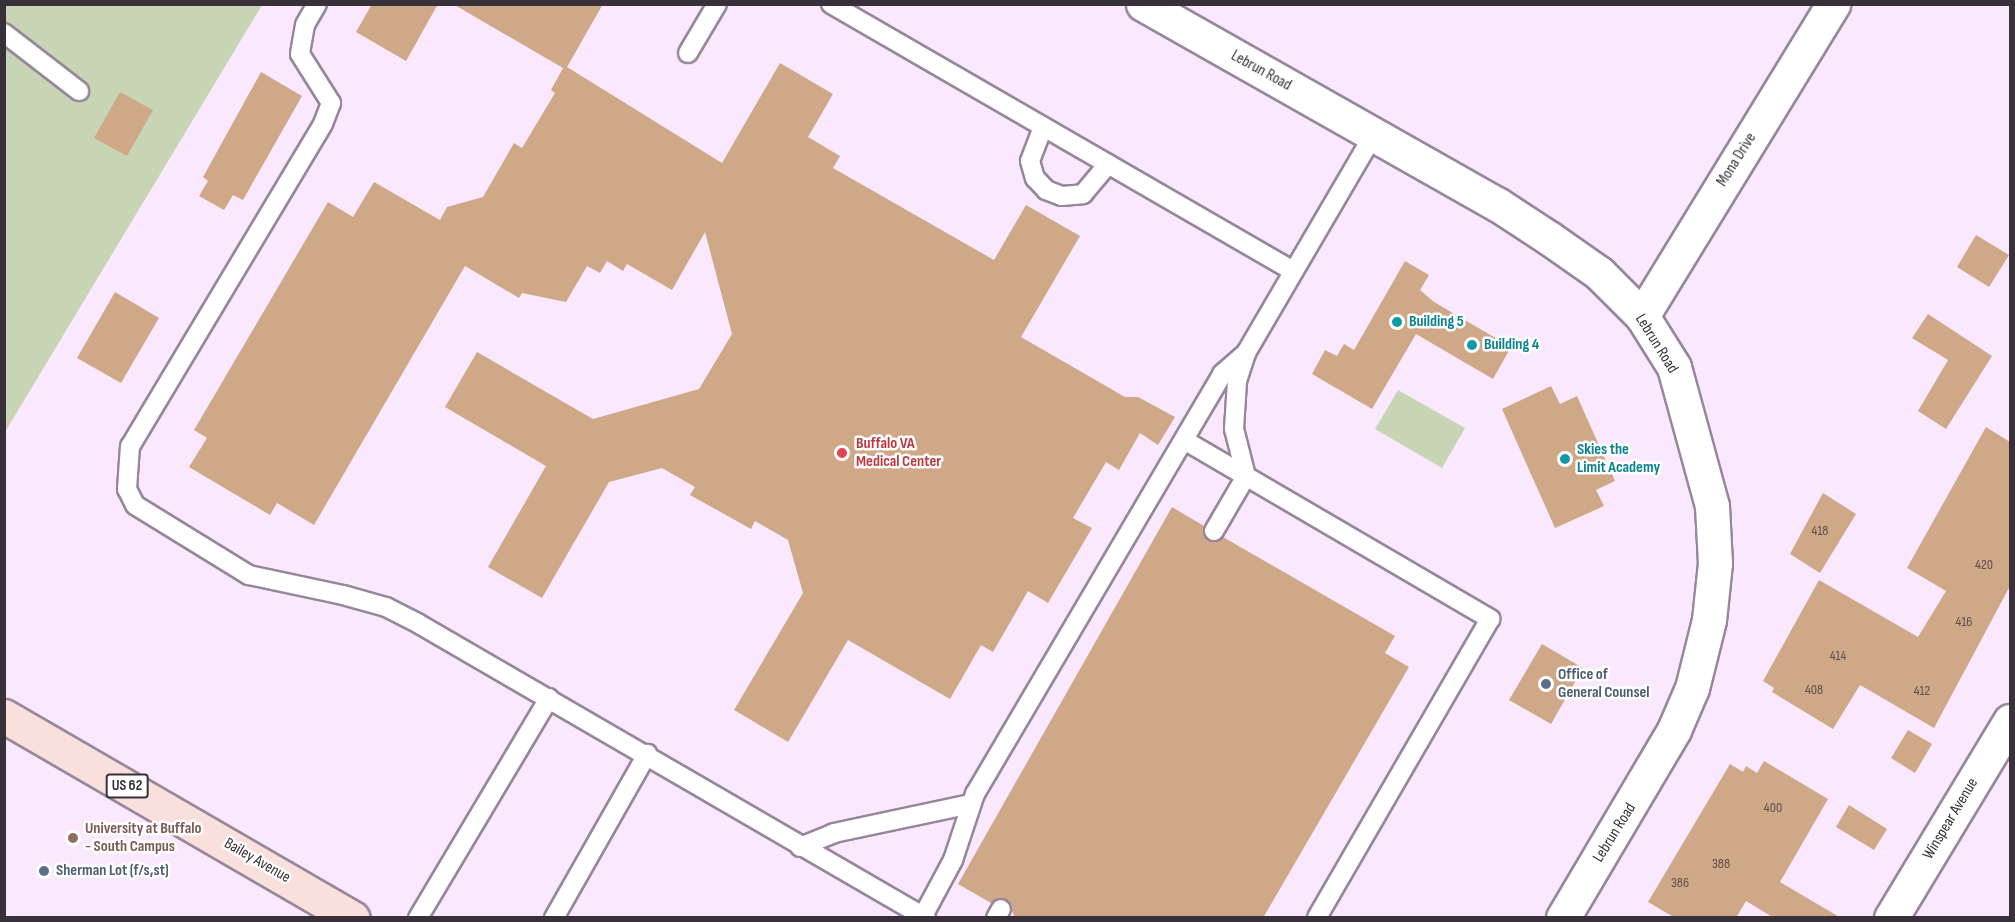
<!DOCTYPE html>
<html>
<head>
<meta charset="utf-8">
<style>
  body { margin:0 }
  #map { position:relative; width:2015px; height:922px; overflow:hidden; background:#fae8fe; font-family:"Sofia Sans Condensed",sans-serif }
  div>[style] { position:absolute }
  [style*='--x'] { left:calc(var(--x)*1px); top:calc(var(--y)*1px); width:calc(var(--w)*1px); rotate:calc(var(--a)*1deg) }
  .green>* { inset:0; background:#c7d5b4 }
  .building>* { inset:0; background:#cfa888 }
  .roads { filter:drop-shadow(2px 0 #97879b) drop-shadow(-2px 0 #97879b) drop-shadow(0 2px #97879b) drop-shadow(0 -2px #97879b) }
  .service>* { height:18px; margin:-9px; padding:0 9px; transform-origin:9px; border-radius:9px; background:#fff }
  .minor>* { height:33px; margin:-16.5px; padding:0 16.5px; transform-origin:16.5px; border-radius:16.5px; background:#fff }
  .tertiary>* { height:33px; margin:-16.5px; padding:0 16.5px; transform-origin:16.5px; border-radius:16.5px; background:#fff }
  .primary>* { height:33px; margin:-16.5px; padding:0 16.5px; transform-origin:16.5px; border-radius:16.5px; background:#fae0dd }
  .dots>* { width:16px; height:16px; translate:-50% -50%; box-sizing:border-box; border:3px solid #fff; border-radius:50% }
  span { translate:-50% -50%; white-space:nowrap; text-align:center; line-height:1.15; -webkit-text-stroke:5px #fff; paint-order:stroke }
  .number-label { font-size:14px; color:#5e4f4d }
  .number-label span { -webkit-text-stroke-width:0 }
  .shield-label span { padding:2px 4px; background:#fff; border:2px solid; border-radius:4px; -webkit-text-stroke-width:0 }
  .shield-label { font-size:15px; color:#383139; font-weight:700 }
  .street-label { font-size:16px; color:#383139 }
  .culture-label { font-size:16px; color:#0d838f; font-weight:700 }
  .left { translate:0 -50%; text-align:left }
  .health-label { font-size:16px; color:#be3a42; font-weight:700 }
  .service-label { font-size:16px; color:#4e5e75; font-weight:700 }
  .education-label { font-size:16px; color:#785e54; font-weight:700 }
  .frame { position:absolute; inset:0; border:6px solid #383139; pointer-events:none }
</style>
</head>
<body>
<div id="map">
  <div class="green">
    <i style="clip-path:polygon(5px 5px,262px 5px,5px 432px)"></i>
    <i style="clip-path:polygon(1398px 390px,1465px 428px,1442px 468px,1375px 429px)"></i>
  </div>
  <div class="building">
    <i style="clip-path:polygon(372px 4px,438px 4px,406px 61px,356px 32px)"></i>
    <i style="clip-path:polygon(453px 4px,603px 4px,567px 67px,722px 163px,780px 63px,833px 94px,808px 137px,840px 156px,833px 168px,994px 260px,1026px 205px,1080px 236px,1021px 337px,1125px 397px,1138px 397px,1175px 417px,1158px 445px,1140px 433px,1119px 470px,1106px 462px,1073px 518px,1092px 528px,1048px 603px,1028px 591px,993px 652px,981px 645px,950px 699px,848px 640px,788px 742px,734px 710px,803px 593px,788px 540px,755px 521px,751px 529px,690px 495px,695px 487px,662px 468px,609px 482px,542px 598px,488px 567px,546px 466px,445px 407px,477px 352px,593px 419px,699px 389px,732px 334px,705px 232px,672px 290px,627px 264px,623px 271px,607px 261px,600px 273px,587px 266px,566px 302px,522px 293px,519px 298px,465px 266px,314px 525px,277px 503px,270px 515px,189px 467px,207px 438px,194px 430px,328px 202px,353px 217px,374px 182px,440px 220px,447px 207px,483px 197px,514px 143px,522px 148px,555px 93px,551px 90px,563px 68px)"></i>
    <i style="clip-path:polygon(261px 72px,302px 96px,243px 200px,233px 195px,224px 210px,199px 196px,208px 181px,203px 177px)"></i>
    <i style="clip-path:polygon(120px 92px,153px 110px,127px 156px,94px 138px)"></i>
    <i style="clip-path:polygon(1976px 235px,2009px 255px,1989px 287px,1957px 267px)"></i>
    <i style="clip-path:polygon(1405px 261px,1429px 275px,1420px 290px,1434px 302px,1511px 347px,1493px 379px,1416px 334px,1372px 409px,1312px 374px,1325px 350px,1337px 356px,1344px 344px,1354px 350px)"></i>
    <i style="clip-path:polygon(115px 292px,159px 318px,121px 383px,77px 358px)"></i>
    <i style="clip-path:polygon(1928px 314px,1992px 356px,1946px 429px,1918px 411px,1948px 360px,1912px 338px)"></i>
    <i style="clip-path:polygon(1551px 386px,1560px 404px,1577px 396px,1615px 481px,1596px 490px,1604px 506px,1555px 528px,1502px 409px)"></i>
    <i style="clip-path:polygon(1986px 427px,2010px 442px,2010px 586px,1934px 728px,1860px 685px,1833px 729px,1772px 692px,1774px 688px,1763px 681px,1819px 580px,1918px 637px,1946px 591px,1907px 568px)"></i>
    <i style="clip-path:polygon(1823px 493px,1856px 514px,1820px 573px,1790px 554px)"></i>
    <i style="clip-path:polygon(1172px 507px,1204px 526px,1209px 541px,1223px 537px,1395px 636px,1385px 653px,1409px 667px,1263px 918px,1015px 918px,1007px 900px,991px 903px,958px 884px)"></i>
    <i style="clip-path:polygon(1542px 644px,1583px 668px,1551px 724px,1509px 700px)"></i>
    <i style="clip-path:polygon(1908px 730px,1932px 744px,1915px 773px,1891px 758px)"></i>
    <i style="clip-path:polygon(1764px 761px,1828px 799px,1780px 882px,1841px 918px,1774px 918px,1746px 901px,1736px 918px,1675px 918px,1648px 902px,1730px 764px,1743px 772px,1746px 766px,1757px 773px)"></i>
    <i style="clip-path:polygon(1849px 805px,1887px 829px,1874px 850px,1836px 827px)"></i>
  </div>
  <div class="roads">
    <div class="service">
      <i style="--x:317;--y:4;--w:24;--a:120"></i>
      <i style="--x:305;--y:25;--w:29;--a:100"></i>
      <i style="--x:300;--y:54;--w:58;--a:57.7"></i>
      <i style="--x:331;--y:103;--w:22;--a:111"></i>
      <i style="--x:323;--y:124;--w:375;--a:120.9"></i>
      <i style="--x:130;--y:446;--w:43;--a:94"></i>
      <i style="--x:127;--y:489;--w:18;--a:63"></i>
      <i style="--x:135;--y:505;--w:134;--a:31.6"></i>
      <i style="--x:249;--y:575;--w:96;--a:12"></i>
      <i style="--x:343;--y:595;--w:45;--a:15.6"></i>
      <i style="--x:386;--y:607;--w:37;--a:27"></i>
      <i style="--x:419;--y:624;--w:586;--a:30.11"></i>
      <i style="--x:831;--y:4;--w:534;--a:30.02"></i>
      <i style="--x:4;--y:33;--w:95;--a:37.7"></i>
      <i style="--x:688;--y:53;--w:57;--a:-59.4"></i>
      <i style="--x:1043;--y:127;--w:36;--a:111"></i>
      <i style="--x:1030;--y:161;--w:18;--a:74"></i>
      <i style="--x:1035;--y:178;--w:16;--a:47"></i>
      <i style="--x:1046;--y:190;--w:17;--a:21"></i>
      <i style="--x:1062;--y:196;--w:21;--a:-5"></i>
      <i style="--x:1083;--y:194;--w:39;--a:-50"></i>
      <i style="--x:1184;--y:440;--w:355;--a:30.3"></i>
      <i style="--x:1490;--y:619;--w:345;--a:120.1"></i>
      <i style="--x:1214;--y:531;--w:64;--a:-59.8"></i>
      <i style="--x:1246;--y:476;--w:49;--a:-104.3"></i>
      <i style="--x:1234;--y:429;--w:48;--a:-86.4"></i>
      <i style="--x:1237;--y:381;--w:29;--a:-72"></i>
      <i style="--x:1246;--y:353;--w:254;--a:-59.7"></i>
      <i style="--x:800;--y:847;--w:37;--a:-22"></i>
      <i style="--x:834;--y:833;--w:139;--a:-12"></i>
      <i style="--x:923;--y:916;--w:64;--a:-61.8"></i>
      <i style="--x:953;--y:860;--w:70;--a:-71.6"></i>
      <i style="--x:975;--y:794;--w:487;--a:-59.5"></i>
      <i style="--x:1222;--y:374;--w:32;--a:-41"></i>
      <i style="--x:418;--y:918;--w:256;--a:-59.2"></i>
      <i style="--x:554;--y:918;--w:189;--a:-60.4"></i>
      <i style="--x:996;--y:918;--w:10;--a:-61"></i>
    </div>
    <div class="minor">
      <i style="--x:1143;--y:4;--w:407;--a:29.5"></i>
      <i style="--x:1497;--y:204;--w:62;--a:33.2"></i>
      <i style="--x:1549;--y:238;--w:61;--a:35"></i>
      <i style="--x:1599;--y:273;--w:61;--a:45"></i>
      <i style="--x:1642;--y:316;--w:60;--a:57.9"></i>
      <i style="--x:1674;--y:367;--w:144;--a:74.7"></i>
      <i style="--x:1712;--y:506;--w:57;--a:87"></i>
      <i style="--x:1715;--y:563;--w:57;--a:96"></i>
      <i style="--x:1709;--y:620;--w:70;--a:104"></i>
      <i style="--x:1692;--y:688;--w:46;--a:113.2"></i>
      <i style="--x:1674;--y:730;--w:218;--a:120.6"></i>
      <i style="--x:1642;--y:316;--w:366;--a:-58.5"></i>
    </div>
    <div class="tertiary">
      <i style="--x:1891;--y:918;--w:230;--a:-58.9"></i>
    </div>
    <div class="primary">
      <i style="--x:4;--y:716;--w:403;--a:30.1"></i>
    </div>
  </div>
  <div class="dots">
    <i style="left:1397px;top:322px;background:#0f9aa8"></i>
    <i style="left:1472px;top:345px;background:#0f9aa8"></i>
    <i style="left:842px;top:453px;background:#e0444e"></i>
    <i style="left:1565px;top:459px;background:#0f9aa8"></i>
    <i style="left:1546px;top:684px;background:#5c6f8a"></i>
    <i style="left:73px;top:838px;background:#8d6e63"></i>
    <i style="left:44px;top:871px;background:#5c6f8a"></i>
  </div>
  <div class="number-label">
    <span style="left:1820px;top:531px">418</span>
    <span style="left:1984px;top:565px">420</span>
    <span style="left:1964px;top:622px">416</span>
    <span style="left:1838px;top:656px">414</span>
    <span style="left:1814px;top:690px">408</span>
    <span style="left:1922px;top:691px">412</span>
    <span style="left:1773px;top:808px">400</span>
    <span style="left:1721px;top:864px">388</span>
    <span style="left:1680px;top:883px">386</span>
  </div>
  <div class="shield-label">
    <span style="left:127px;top:786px">US 62</span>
  </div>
  <div class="street-label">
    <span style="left:1261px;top:71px;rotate:29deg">Lebrun Road</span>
    <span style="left:1737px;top:160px;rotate:-58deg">Mona Drive</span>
    <span style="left:1656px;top:344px;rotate:58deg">Lebrun Road</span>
    <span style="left:1951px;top:819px;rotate:-59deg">Winspear Avenue</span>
    <span style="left:1615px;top:833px;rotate:-58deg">Lebrun Road</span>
    <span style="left:257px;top:861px;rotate:30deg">Bailey Avenue</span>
  </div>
  <div class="culture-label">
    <span class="left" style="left:1409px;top:322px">Building 5</span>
    <span class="left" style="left:1484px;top:345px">Building 4</span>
    <span class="left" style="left:1577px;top:459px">Skies the<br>Limit Academy</span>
  </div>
  <div class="health-label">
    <span class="left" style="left:856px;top:453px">Buffalo VA<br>Medical Center</span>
  </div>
  <div class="service-label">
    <span class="left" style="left:1558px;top:684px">Office of<br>General Counsel</span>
    <span class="left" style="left:56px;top:871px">Sherman Lot (f/s,st)</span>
  </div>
  <div class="education-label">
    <span class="left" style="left:85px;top:838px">University at Buffalo<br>- South Campus</span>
  </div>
  <div class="frame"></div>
</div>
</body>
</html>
